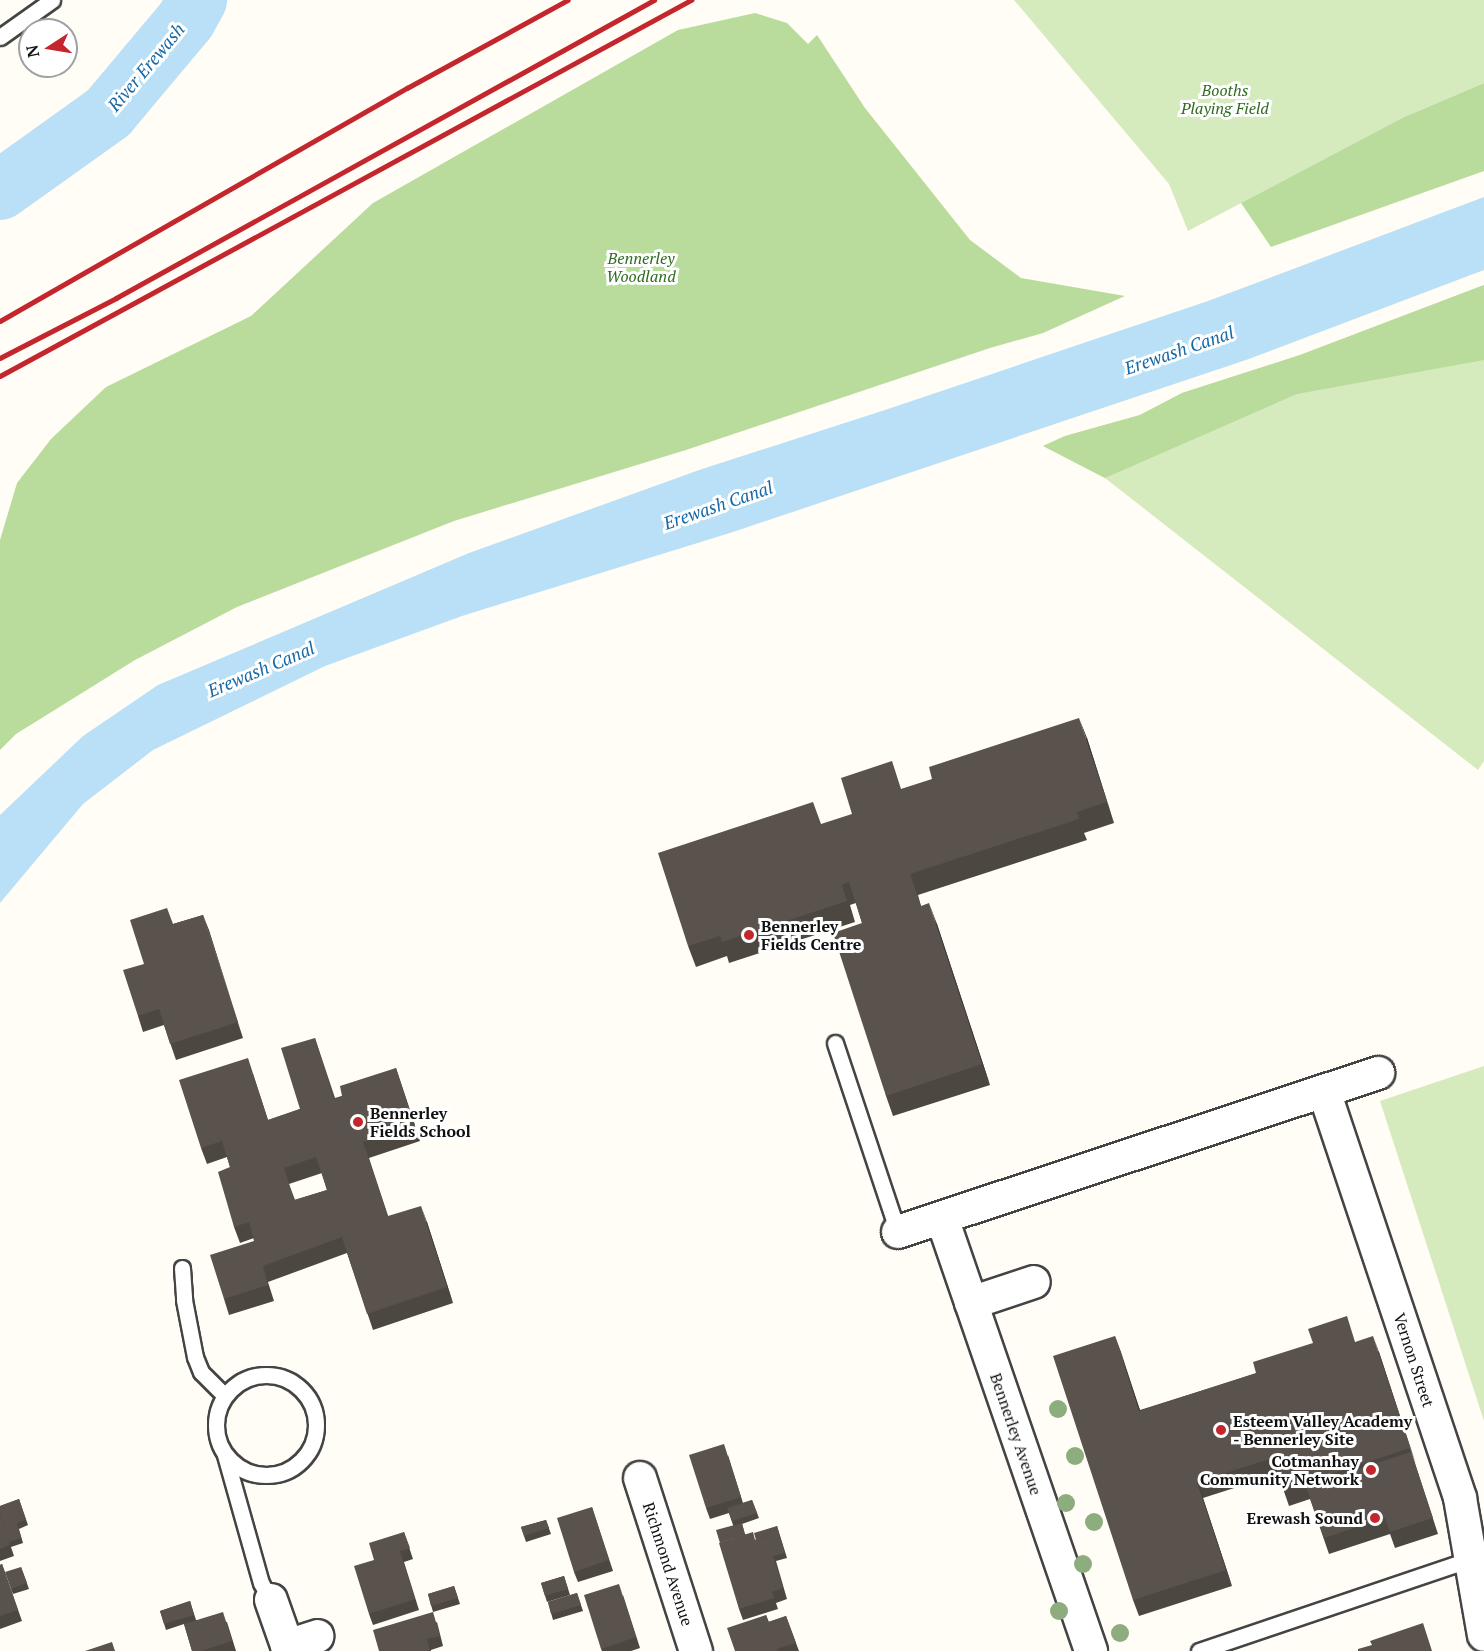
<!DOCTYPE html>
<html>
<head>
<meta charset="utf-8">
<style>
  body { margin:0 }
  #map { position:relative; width:1484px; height:1651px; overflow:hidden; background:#fffdf5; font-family:"PT Serif",serif }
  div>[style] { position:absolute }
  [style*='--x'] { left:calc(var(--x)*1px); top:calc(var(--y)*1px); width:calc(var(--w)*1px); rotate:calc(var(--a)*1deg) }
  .green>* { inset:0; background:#d5ebbd }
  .forest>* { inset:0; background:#b9dc9c }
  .water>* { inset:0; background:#b9e0f7 }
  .river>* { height:60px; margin:-30px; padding:0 30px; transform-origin:30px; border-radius:30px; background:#b9e0f7 }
  .roads { filter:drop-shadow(2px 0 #444) drop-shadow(-2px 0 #444) drop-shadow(0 2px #444) drop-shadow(0 -2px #444) }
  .lane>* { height:15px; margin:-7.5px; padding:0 7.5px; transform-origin:7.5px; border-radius:7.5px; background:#fff }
  .lane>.ring { margin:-7.5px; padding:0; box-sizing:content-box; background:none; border:15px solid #fff; border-radius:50% }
  .street>* { height:32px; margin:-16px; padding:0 16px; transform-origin:16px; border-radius:16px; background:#fff }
  .rail>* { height:4.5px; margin:-2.25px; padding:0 2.25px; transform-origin:2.25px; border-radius:2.25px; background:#c4262e }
  .trees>* { width:18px; height:18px; margin:-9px; border-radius:50%; background:#8dad7f }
  .wall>* { inset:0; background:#4d4742 }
  .shaded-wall>* { inset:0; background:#3f3936 }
  .building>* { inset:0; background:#5a524d }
  .dots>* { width:16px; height:16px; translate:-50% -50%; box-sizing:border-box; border:3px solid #fff; border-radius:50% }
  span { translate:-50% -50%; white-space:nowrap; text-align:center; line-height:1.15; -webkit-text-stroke:6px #fff; paint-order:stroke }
  .park-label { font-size:16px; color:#2f6b1f; font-style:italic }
  .poi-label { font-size:16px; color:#111; font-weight:700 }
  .left { translate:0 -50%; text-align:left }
  .right { translate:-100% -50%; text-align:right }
  .street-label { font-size:16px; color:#111 }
  .water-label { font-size:18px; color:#1768a6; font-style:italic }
  .north { position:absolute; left:18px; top:18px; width:60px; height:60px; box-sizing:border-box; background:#fff; border:2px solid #a0a0a0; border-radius:50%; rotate:258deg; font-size:16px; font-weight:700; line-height:24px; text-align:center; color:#111 }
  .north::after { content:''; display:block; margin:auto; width:21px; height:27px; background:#c4262e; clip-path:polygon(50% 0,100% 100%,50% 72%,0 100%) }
</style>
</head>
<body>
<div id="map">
  <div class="green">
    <i style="clip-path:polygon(1014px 0,1484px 0,1484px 83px,1402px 118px,1188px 231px,1169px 184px)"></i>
    <i style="clip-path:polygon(1484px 285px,1484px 761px,1478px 770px,1105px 478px,1043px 446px,1065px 436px,1140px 415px,1182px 393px,1300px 355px)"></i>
    <i style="clip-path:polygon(1484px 1066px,1484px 1421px,1380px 1101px)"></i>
  </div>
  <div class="forest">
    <i style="clip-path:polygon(755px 13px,787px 23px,808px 44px,817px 35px,865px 108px,970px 240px,1021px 278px,1125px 296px,1043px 333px,990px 348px,686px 450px,454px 521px,237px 607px,135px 660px,16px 734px,0 750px,0 540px,17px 483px,51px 439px,106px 387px,251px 316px,373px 203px,678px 30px)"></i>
    <i style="clip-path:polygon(1484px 83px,1484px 171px,1271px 247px,1241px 203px,1402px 118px)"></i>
    <i style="clip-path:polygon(1484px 285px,1484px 360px,1297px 394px,1105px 478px,1043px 446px,1065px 436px,1140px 415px,1182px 393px,1300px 355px)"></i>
  </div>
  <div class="water">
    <i style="clip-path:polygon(1484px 197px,1484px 270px,1246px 360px,733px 532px,462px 616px,325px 666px,153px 750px,83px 804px,0 903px,0 815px,83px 736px,158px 685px,469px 553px,702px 469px,888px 409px,1208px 301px)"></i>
  </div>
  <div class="river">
    <i style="--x:0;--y:190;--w:133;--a:-35.5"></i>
    <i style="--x:108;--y:113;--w:121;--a:-50"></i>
    <i style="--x:186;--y:20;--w:23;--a:-61"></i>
  </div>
  <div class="roads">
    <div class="lane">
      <i style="--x:0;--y:37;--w:64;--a:-35.4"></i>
      <i style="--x:835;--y:1043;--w:199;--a:71.6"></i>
      <i style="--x:182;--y:1268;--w:32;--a:86"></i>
      <i style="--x:184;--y:1300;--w:58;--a:79.1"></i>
      <i style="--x:195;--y:1357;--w:16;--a:68"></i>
      <i style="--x:201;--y:1372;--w:34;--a:45"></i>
      <i class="ring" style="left:216px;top:1375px;width:85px;height:85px"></i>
      <i style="--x:225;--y:1455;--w:133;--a:74.3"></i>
      <i style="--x:261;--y:1583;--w:20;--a:60"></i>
      <i style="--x:1199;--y:1651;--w:287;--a:-18.7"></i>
    </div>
    <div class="street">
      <i style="--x:1324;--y:1091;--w:429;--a:71.5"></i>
      <i style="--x:1460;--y:1498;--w:139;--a:80.1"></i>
      <i style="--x:942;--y:1218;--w:458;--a:71"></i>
      <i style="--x:898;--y:1232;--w:506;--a:-18.33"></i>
      <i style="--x:971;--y:1303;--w:66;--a:-18.4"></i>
      <i style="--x:640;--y:1478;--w:182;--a:72.1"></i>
      <i style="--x:271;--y:1600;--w:54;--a:70.6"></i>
      <i style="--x:287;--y:1646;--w:32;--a:-18"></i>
    </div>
  </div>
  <div class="rail">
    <i style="--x:0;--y:321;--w:469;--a:-29.8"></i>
    <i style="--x:407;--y:88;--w:183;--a:-28.7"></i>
    <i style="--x:0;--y:358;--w:131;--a:-27.3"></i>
    <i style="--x:116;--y:298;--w:615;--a:-28.98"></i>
    <i style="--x:0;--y:376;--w:787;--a:-28.55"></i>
  </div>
  <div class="trees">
    <i style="left:1058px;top:1409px"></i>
    <i style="left:1075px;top:1456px"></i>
    <i style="left:1066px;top:1503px"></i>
    <i style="left:1094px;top:1522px"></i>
    <i style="left:1083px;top:1564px"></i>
    <i style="left:1059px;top:1611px"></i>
    <i style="left:1120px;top:1633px"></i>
  </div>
  <div class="wall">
    <i style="clip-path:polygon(1087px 738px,1114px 823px,1084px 833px,1087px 840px,918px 895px,921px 906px,937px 924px,990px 1085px,893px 1116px,886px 1096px,862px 923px,856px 903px,850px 905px,855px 922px,729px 963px,727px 956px,696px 967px,688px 946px,852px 814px,902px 789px)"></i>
    <i style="clip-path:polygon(203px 915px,243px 1038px,176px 1060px,164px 1025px,143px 1032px,138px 1016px,144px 964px,173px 924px)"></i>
    <i style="clip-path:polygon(evenodd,315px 1038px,335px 1098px,342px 1096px,396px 1068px,420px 1141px,369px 1158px,388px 1216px,427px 1222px,453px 1303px,373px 1330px,347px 1253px,268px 1282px,274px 1301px,229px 1315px,224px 1299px,254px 1241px,254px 1238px,240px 1243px,234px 1227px,230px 1167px,227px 1157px,207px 1164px,201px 1148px,253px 1074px,268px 1120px,300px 1109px,315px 1038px,322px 1173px,327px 1190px,295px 1200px,289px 1184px,322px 1173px)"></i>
    <i style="clip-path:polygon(1115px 1336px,1140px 1410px,1356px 1342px,1379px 1352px,1438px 1534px,1395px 1548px,1390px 1534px,1329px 1554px,1310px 1499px,1289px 1506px,1278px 1474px,1203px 1498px,1232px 1586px,1139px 1616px,1133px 1600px)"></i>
    <i style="clip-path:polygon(728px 1455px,743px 1503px,752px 1500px,759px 1518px,742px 1524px,745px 1534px,755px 1540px,777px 1526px,787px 1558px,776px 1561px,787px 1599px,776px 1603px,778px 1609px,743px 1620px,739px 1609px,733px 1525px,729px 1513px,710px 1519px,706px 1508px)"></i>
    <i style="clip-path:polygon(19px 1499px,28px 1525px,19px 1529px,23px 1543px,11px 1547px,14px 1556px,0 1561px,0 1506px)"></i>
    <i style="clip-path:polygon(592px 1507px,613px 1571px,578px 1582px,574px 1572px)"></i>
    <i style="clip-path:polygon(546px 1520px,551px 1534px,526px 1542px,521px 1527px)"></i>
    <i style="clip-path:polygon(404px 1532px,413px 1559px,404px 1562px,419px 1610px,373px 1625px,369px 1614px,374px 1560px)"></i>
    <i style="clip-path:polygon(2px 1564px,22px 1621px,0 1629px,0 1565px)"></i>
    <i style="clip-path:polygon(21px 1567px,29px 1589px,13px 1594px,11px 1589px)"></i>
    <i style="clip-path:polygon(564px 1576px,570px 1595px,547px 1602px,541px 1583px)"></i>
    <i style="clip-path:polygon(454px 1586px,460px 1604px,433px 1612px,428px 1594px)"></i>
    <i style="clip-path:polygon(577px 1593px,583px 1611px,553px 1620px,548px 1602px)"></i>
    <i style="clip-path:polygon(623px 1595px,640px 1648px,631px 1651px,602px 1651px,601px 1649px)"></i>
    <i style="clip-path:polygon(190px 1601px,196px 1620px,227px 1622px,236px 1651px,192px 1651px,184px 1624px,166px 1630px,160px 1611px)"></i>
    <i style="clip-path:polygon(766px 1615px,769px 1622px,786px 1616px,799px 1651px,735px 1651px)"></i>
    <i style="clip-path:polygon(437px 1622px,443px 1646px,431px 1650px,431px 1651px,379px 1651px)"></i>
  </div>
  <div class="shaded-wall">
    <i style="clip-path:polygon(1079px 718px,1087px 738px,1114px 823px)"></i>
    <i style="clip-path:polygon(929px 903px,937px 924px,990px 1085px,982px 1064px)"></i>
    <i style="clip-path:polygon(203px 915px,209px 930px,243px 1038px,238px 1022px)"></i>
    <i style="clip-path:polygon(421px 1206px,427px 1222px,453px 1303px,447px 1287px)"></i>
    <i style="clip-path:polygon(1115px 1336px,1121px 1352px,1145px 1426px,1139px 1411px)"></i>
    <i style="clip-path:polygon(1373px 1336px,1379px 1352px,1416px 1464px,1410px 1448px)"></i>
    <i style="clip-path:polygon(1197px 1482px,1203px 1498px,1232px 1586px,1226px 1570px)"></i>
  </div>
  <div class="building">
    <i style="clip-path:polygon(1079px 718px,1107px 802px,1077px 812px,1079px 819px,910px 874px,921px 906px,929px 903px,982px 1064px,886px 1096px,833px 933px,862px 923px,849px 882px,842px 885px,847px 901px,722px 942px,720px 936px,688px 946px,658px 853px,813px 802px,821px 824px,852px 814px,841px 778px,892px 761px,901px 789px,932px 779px,929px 767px)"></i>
    <i style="clip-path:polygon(167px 908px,173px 924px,203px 915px,238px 1022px,170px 1044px,159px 1009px,138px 1016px,123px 970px,144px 964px,130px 920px)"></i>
    <i style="clip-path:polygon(evenodd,315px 1038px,334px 1099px,342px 1096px,340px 1086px,396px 1068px,415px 1125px,363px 1142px,388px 1216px,421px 1206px,447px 1287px,367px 1314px,342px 1237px,263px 1266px,268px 1285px,224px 1299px,210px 1255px,254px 1241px,249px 1222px,234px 1227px,218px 1172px,230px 1167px,222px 1141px,201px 1148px,179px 1080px,248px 1058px,268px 1120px,300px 1109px,281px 1048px,315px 1038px,316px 1157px,327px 1190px,294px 1200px,284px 1168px,316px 1157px)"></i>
    <i style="clip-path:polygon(1347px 1316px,1355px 1342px,1373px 1336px,1410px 1448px,1283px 1490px,1273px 1458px,1197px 1482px,1226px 1570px,1133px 1600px,1053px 1356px,1115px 1336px,1139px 1411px,1256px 1373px,1253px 1362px,1313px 1343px,1308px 1329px)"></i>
    <i style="clip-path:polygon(724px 1444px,741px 1497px,706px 1508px,689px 1455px)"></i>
    <i style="clip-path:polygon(1411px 1452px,1433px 1518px,1390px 1532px,1385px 1518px,1324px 1538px,1306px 1486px)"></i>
    <i style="clip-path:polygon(19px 1499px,26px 1520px,17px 1523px,21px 1538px,9px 1542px,0 1514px,0 1506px)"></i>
    <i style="clip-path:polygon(752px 1500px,757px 1513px,732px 1521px,727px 1508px)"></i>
    <i style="clip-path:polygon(592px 1507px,609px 1560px,574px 1572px,557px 1518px)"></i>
    <i style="clip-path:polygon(0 1514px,10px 1545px,0 1549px)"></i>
    <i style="clip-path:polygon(546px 1520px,549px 1528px,524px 1536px,521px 1527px)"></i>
    <i style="clip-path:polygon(742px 1523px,745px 1535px,720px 1543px,716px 1530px)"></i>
    <i style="clip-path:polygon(777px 1526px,785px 1553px,773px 1556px,767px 1536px,756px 1540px,754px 1533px)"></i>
    <i style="clip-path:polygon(404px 1532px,410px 1548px,400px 1551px,415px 1599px,369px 1614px,354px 1566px,374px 1560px,369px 1543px)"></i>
    <i style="clip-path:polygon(753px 1532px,755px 1540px,767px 1536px,783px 1588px,772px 1592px,774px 1598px,739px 1609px,719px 1543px)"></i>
    <i style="clip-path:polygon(2px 1564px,18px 1610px,0 1616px,0 1565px)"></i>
    <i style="clip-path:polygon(21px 1567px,27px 1583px,11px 1589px,5px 1572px)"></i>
    <i style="clip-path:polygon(564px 1576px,568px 1589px,545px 1596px,541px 1583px)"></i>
    <i style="clip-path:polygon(619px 1584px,636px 1637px,601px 1649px,584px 1595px)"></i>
    <i style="clip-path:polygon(454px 1586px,458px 1598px,431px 1606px,428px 1594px)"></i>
    <i style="clip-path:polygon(577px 1593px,581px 1605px,551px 1614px,548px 1602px)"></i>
    <i style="clip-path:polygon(190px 1601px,194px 1615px,164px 1624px,160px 1611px)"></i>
    <i style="clip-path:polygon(223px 1612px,232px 1641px,201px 1651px,192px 1651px,184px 1624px)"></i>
    <i style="clip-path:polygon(433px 1612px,440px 1636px,427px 1639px,430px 1651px,379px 1651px,373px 1630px)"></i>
    <i style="clip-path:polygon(766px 1615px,768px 1622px,786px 1616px,796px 1643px,777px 1649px,778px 1651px,735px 1651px,727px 1628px)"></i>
    <i style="clip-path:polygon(1423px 1623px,1432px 1651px,1358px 1651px,1358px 1649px,1372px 1645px,1370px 1641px)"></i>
    <i style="clip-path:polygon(112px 1642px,115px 1651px,85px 1651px)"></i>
  </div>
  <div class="dots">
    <i style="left:749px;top:935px;background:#c4262e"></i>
    <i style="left:358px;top:1122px;background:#c4262e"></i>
    <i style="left:1221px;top:1430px;background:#c4262e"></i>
    <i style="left:1371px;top:1470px;background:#c4262e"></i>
    <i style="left:1375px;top:1518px;background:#c4262e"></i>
  </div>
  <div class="park-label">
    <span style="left:1225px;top:99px">Booths<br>Playing Field</span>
    <span style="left:641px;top:267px">Bennerley<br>Woodland</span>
  </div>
  <div class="poi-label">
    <span class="left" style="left:761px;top:935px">Bennerley<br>Fields Centre</span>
    <span class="left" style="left:370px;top:1122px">Bennerley<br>Fields School</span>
    <span class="left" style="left:1233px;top:1430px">Esteem Valley Academy<br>- Bennerley Site</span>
    <span class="right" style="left:1359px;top:1470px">Cotmanhay<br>Community Network</span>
    <span class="right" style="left:1363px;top:1518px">Erewash Sound</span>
  </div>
  <div class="street-label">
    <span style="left:1414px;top:1360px;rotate:72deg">Vernon Street</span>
    <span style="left:1016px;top:1434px;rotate:71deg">Bennerley Avenue</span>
    <span style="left:668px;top:1564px;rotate:72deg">Richmond Avenue</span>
  </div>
  <div class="water-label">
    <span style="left:146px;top:67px;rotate:-50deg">River Erewash</span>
    <span style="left:1179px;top:350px;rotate:-19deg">Erewash Canal</span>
    <span style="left:718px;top:505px;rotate:-19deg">Erewash Canal</span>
    <span style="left:261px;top:669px;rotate:-23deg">Erewash Canal</span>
  </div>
  <div class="north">N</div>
</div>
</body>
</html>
